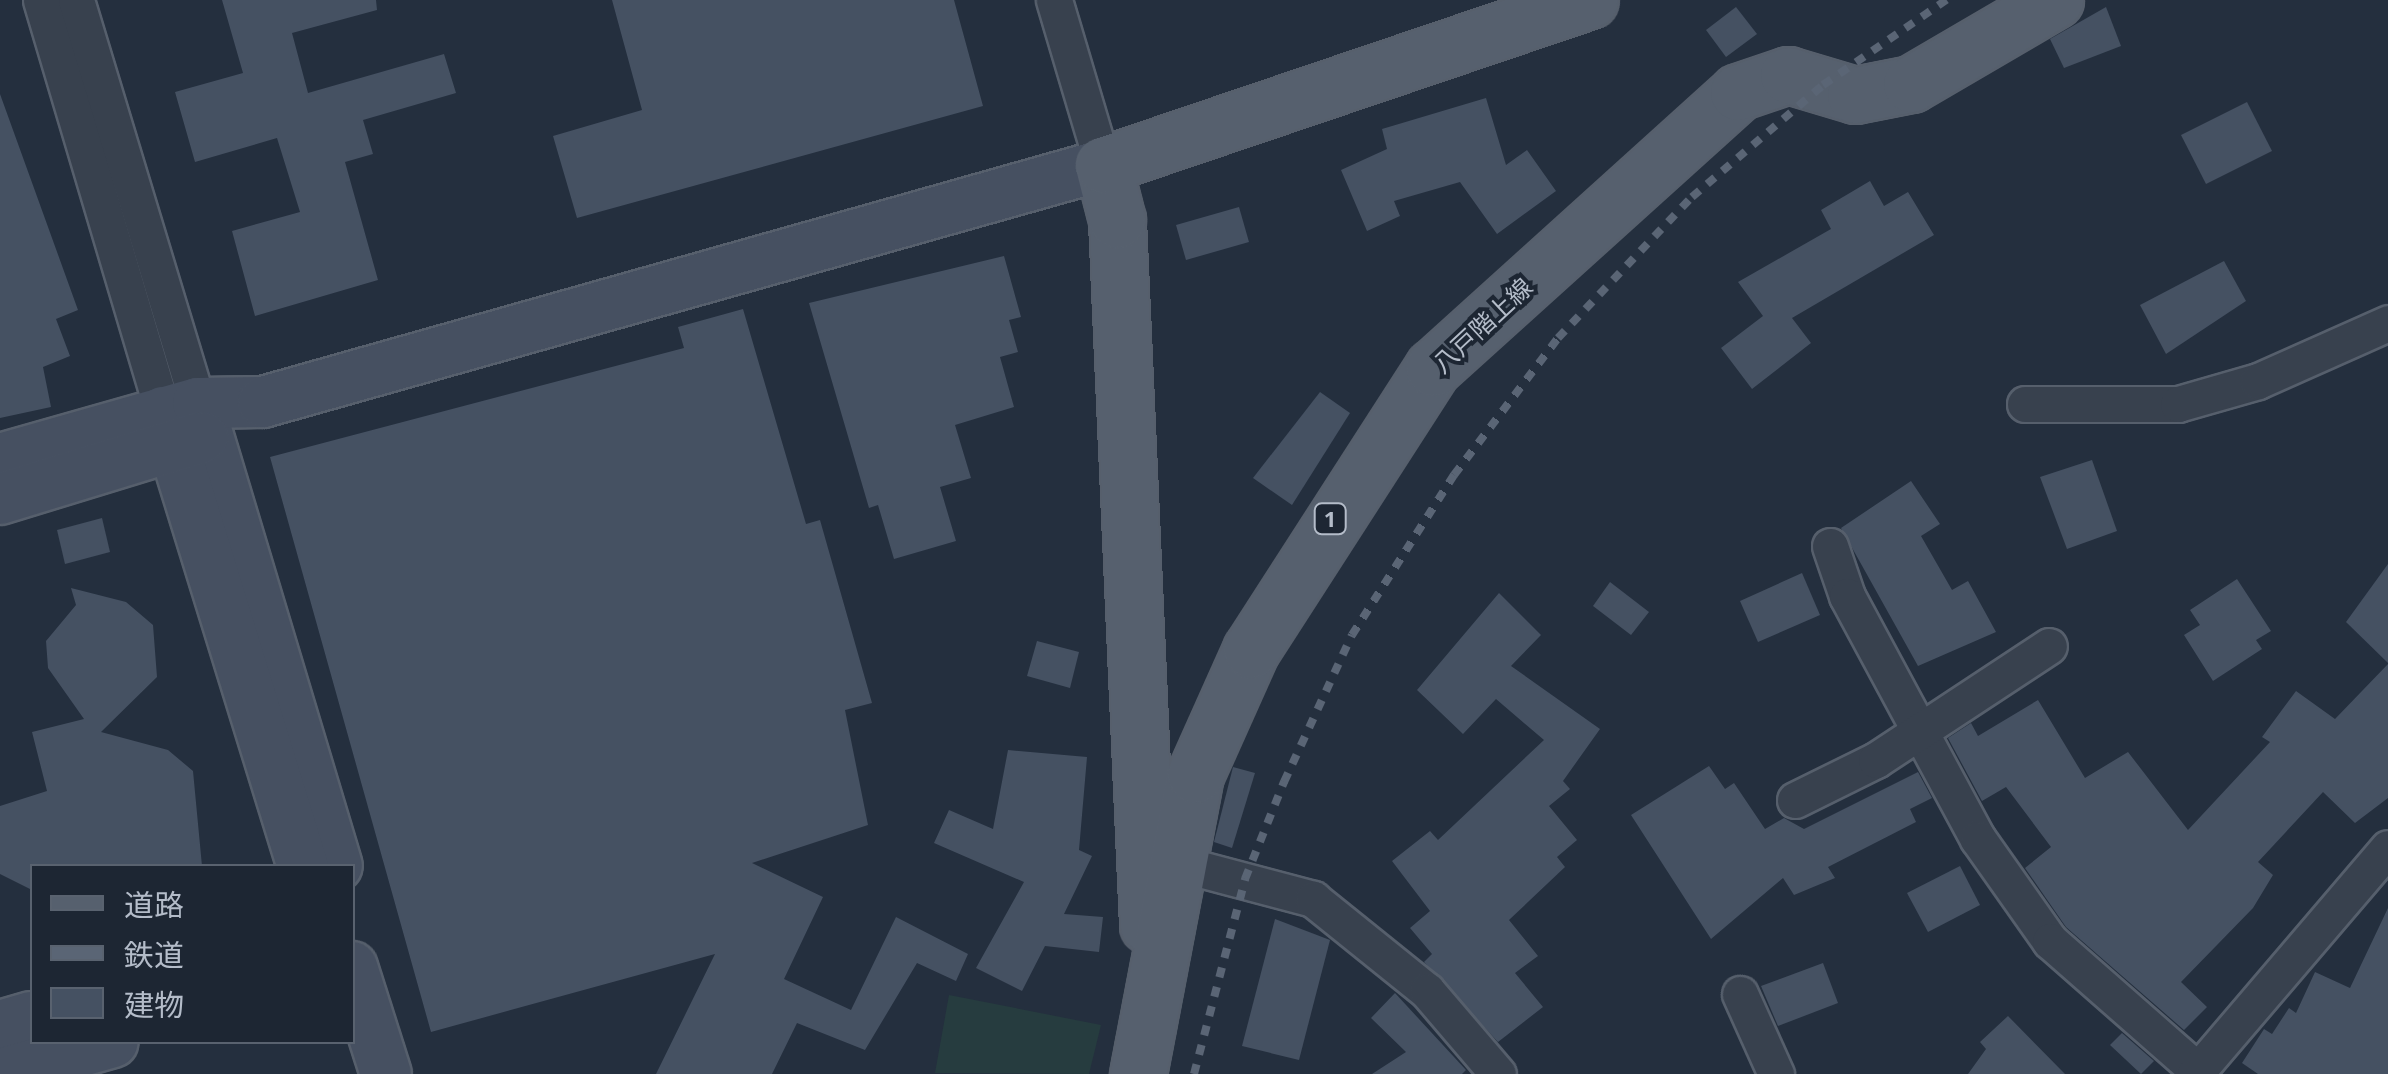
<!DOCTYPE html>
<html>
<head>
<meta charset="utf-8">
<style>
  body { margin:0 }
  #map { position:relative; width:2388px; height:1074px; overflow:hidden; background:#242f3e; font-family:"Noto Sans","Noto Sans JP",sans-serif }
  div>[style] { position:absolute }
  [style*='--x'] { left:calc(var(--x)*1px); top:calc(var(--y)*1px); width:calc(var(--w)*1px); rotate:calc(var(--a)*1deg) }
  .green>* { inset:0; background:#263c3f }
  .building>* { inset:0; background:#455162 }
  .roads { filter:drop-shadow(2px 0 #565f6c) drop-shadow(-2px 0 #565f6c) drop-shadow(0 2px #565f6c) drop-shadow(0 -2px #565f6c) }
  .street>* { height:35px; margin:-17.5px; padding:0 17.5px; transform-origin:17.5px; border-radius:17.5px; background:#38414e }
  .secondary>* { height:50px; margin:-25px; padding:0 25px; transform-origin:25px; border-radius:25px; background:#465061 }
  .primary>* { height:55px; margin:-27.5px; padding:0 27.5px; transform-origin:27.5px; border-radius:27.5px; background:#56606e }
  .rail>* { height:8px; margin-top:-4px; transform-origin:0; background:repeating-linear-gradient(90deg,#5a6575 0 10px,transparent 0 20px) }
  span { translate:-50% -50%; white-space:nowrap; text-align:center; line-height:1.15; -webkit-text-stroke:8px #1d2633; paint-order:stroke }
  .shield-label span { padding:2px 8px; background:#1d2633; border:2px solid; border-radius:8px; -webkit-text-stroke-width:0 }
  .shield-label { font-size:22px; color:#b4bcc9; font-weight:700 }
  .street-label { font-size:25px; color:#b4bcc9 }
  .legend { position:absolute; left:30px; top:864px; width:325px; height:180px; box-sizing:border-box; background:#1d2633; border:2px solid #59626f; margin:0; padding:12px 18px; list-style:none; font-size:30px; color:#b4bcc9 }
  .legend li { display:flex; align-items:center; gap:20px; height:50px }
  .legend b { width:50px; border:2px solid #59626f }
</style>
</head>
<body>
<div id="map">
  <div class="green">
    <i style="clip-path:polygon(949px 995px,1101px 1025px,1089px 1074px,935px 1073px)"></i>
  </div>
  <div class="building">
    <i style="clip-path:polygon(222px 0,376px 0,377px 10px,292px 33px,308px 93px,444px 54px,456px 93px,363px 120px,373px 154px,345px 162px,378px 280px,255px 316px,232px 231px,300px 212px,277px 138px,195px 162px,175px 92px,243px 73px)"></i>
    <i style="clip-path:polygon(612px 0,954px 0,983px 106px,577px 218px,553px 136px,642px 110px)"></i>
    <i style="clip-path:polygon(1736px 7px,1757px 34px,1726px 57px,1706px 30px)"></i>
    <i style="clip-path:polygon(2106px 7px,2121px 46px,2064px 68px,2050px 39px)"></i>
    <i style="clip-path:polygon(0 94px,78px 310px,56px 319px,70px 356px,43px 367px,51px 407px,0 418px)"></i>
    <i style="clip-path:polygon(1486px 98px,1506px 165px,1527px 150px,1556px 191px,1497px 234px,1460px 182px,1394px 201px,1400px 216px,1367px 231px,1341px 170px,1387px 149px,1382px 129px)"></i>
    <i style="clip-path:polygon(2247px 102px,2272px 151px,2206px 184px,2181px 135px)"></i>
    <i style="clip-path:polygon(1870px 181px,1884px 206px,1908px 192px,1934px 235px,1792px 318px,1811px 343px,1752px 389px,1721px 348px,1763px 316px,1738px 282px,1831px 229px,1821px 210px)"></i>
    <i style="clip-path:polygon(1239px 207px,1249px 242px,1186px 260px,1176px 225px)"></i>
    <i style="clip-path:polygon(1004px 256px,1021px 317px,1009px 320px,1018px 352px,1000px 357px,1014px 407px,955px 425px,971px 478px,940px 487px,956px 541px,894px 559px,878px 505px,869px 508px,809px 303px)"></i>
    <i style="clip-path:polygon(2224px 261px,2246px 301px,2166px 354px,2140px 305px)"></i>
    <i style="clip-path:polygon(743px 309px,806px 524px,820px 520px,872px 703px,845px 710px,868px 825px,752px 863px,823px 897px,784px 979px,851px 1010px,896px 917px,968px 954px,956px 981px,917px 963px,865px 1050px,797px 1023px,772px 1074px,656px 1074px,715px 954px,431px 1032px,270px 457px,684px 348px,678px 327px)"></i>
    <i style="clip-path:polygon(1320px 392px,1350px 413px,1292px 505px,1253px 478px)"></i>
    <i style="clip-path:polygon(2092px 460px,2117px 531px,2067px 549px,2040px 477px)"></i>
    <i style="clip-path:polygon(1911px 481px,1940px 524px,1921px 536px,1952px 590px,1968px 581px,1996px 632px,1918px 666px,1841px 528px)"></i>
    <i style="clip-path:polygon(102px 518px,110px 552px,65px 564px,57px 530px)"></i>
    <i style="clip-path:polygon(2388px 564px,2388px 663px,2346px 622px)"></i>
    <i style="clip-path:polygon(1802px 573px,1820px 615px,1758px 642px,1740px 601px)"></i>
    <i style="clip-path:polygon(2237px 579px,2271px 631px,2256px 640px,2262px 649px,2213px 681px,2184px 635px,2200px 625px,2190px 610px)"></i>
    <i style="clip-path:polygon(1610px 582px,1649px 612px,1631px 635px,1593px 606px)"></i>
    <i style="clip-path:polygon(71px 588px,126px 602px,153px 625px,157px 677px,101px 732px,168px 750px,193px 771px,202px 866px,32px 866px,32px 890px,0 874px,0 806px,47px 791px,32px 732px,84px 719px,48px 668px,46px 641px,76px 605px)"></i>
    <i style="clip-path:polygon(1499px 593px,1541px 635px,1511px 666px,1600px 729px,1563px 781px,1570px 789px,1549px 806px,1577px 840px,1557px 857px,1565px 867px,1509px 920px,1538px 956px,1515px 973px,1543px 1007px,1498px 1042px,1424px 962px,1432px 954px,1410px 928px,1430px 911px,1392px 861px,1430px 831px,1438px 840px,1544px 740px,1496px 699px,1463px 734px,1417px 690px)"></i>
    <i style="clip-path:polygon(1037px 641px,1079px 652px,1070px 688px,1027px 676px)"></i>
    <i style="clip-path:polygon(2388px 664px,2388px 798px,2355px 823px,2323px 792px,2258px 862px,2273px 875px,2253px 908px,2181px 982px,2207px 1007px,2184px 1030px,2066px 927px,2025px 868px,2051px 847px,2006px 787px,1982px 801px,1948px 738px,1971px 723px,1978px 736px,2038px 700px,2085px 778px,2128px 752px,2188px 830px,2270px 742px,2262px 737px,2296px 691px,2335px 719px)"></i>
    <i style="clip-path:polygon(1008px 750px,1087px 757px,1079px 850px,1092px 856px,1064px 914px,1103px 917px,1099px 952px,1045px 946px,1022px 991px,976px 968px,1024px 882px,934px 843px,949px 810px,993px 829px)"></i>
    <i style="clip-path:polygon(1709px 766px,1725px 789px,1734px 783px,1765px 829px,1784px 818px,1804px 829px,1918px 772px,1932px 798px,1910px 809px,1916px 822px,1828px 867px,1835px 878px,1794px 895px,1783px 878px,1711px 939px,1631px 815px)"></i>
    <i style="clip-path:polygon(1233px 767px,1255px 773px,1232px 848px,1214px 842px)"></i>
    <i style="clip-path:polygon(1960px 866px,1980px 905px,1928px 932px,1907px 893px)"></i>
    <i style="clip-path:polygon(2388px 908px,2388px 1074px,2258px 1074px,2242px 1063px,2264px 1029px,2272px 1034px,2289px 1008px,2296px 1013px,2315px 972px,2350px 988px)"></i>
    <i style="clip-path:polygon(1275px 919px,1330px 940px,1299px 1060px,1242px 1046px)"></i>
    <i style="clip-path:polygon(1823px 963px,1838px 1003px,1778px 1026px,1761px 986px)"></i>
    <i style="clip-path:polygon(1395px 993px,1466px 1070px,1462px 1074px,1372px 1074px,1406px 1052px,1371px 1018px)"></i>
    <i style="clip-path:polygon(2008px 1016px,2065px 1074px,1968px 1074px,1986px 1049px,1980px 1042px)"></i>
    <i style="clip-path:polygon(2122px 1033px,2154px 1061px,2141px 1074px,2110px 1045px)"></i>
  </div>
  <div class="roads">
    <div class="street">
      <i style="--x:41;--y:0;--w:430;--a:73.5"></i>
      <i style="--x:76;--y:0;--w:421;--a:73.2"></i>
      <i style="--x:1054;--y:0;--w:172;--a:73.5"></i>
      <i style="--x:2025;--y:404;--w:153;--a:0"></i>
      <i style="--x:2178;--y:404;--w:83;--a:-16"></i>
      <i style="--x:2258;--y:381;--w:142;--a:-24"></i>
      <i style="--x:1830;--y:546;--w:53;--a:71.2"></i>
      <i style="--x:1847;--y:596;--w:276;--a:61.7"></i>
      <i style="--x:1978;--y:839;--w:125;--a:54.8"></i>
      <i style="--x:2050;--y:941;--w:197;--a:41.3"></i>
      <i style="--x:1795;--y:800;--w:90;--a:-26.3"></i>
      <i style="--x:1876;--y:760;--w:207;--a:-33.4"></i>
      <i style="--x:1177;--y:863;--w:141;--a:14.8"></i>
      <i style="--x:1313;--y:899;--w:146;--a:38.9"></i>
      <i style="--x:1427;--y:991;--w:109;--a:49.5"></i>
      <i style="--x:1740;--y:994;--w:88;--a:65.8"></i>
      <i style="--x:2195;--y:1074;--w:297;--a:-49.5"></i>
    </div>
    <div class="secondary">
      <i style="--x:198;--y:403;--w:483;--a:73.3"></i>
      <i style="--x:163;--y:412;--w:475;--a:72.9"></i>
      <i style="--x:0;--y:459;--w:206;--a:-15.8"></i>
      <i style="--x:198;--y:403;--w:65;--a:-0.9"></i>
      <i style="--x:263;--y:402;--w:873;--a:-15.76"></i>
      <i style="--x:0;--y:499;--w:212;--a:-17"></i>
      <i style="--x:352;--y:967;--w:112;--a:72.4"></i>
      <i style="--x:0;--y:1026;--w:33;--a:-16"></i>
      <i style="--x:0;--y:1074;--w:117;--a:-15.8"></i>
    </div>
    <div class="primary">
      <i style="--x:1148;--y:925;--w:706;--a:-92.52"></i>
      <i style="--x:1117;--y:220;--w:57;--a:-104.3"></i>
      <i style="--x:1103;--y:165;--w:514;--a:-18.72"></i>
      <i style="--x:1138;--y:1074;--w:304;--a:-79.2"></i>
      <i style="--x:1195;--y:775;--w:137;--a:-65.9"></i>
      <i style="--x:1251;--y:650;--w:336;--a:-57.2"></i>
      <i style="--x:1433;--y:368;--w:411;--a:-42.1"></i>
      <i style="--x:1738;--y:92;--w:53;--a:-18.8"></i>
      <i style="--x:1788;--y:75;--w:70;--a:16.6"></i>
      <i style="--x:1855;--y:95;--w:57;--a:-11.1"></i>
      <i style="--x:1911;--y:84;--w:167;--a:-30.3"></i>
    </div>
  </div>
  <div class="rail">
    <i style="--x:1194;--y:1074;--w:202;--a:-75.3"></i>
    <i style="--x:1245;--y:879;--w:105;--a:-68.1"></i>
    <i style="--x:1284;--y:782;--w:162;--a:-65.2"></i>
    <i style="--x:1352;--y:635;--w:190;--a:-57.5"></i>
    <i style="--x:1454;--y:475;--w:172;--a:-52.8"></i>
    <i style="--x:1558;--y:338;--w:195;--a:-46.5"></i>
    <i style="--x:1692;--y:197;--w:172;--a:-40.5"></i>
    <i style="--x:1823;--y:85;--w:150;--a:-34.6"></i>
  </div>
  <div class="shield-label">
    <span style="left:1330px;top:519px">1</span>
  </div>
  <div class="street-label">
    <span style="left:1482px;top:325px;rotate:-43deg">八戸階上線</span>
  </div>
  <ul class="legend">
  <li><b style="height:12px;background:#56606e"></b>道路</li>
  <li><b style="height:12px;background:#5a6575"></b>鉄道</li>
  <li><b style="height:28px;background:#455162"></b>建物</li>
  </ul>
</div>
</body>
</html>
